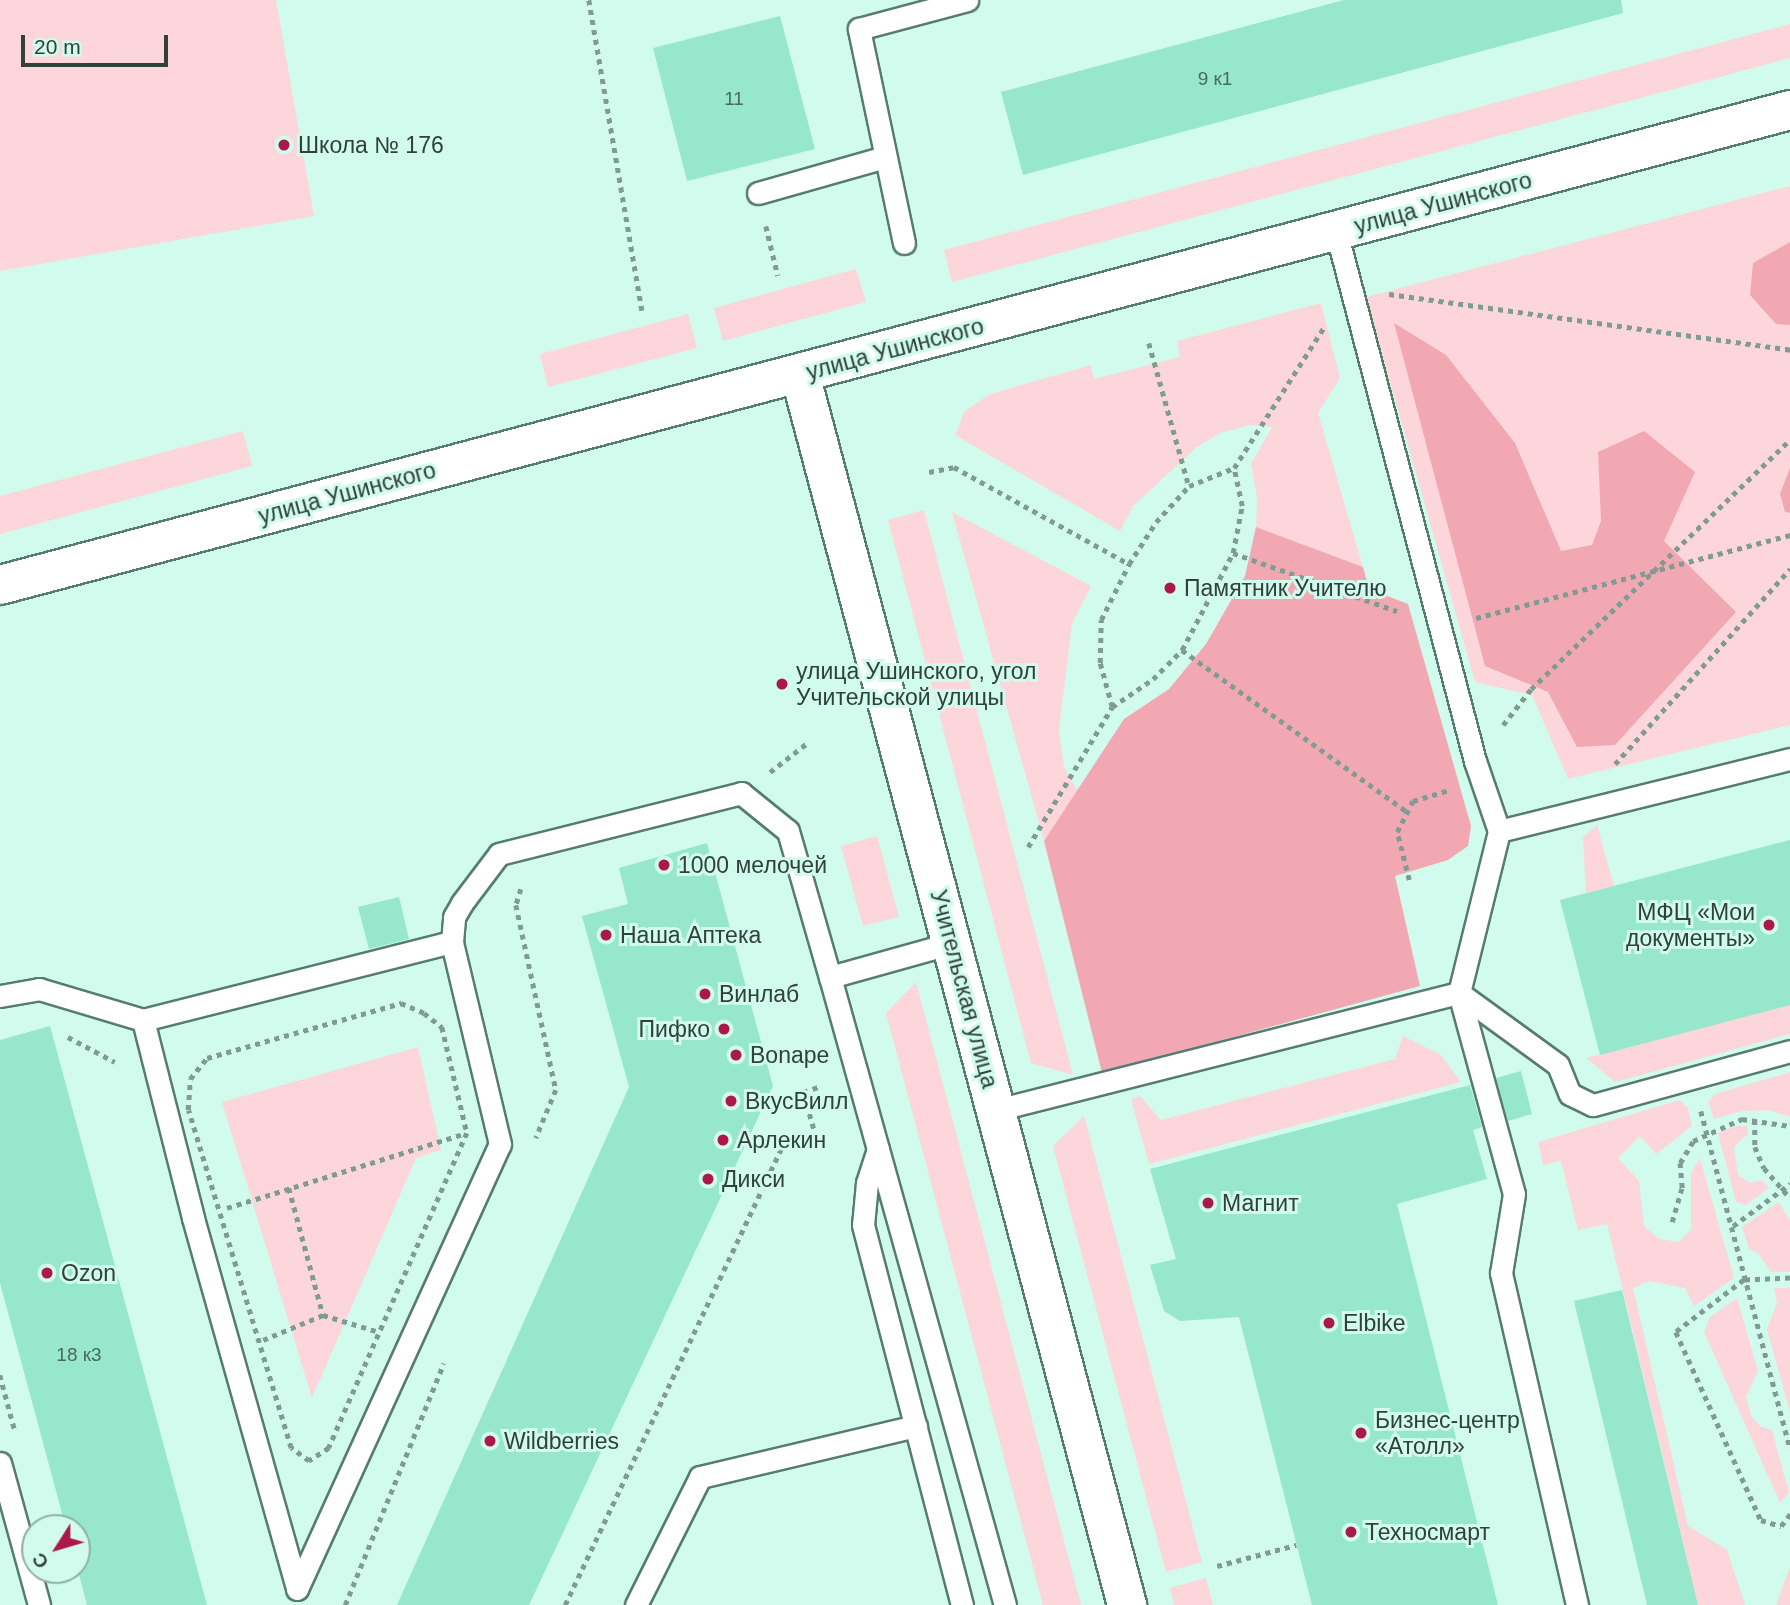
<!DOCTYPE html>
<html>
<head>
<meta charset="utf-8">
<style>
  body { margin:0 }
  #map { position:relative; width:1790px; height:1605px; overflow:hidden; background:#d1fbec; font-family:Helvetica,sans-serif }
  div>[style] { position:absolute }
  [style*='--x'] { left:calc(var(--x)*1px); top:calc(var(--y)*1px); width:calc(var(--w)*1px); rotate:calc(var(--a)*1deg) }
  .green>* { inset:0; background:#fcd6da }
  .forest>* { inset:0; background:#f2a8b2 }
  .building>* { inset:0; background:#96e7cc }
  .path>* { height:4.5px; margin-top:-2.25px; transform-origin:0; background:repeating-linear-gradient(90deg,#809c92 0 5px,transparent 0 10px) }
  .roads { filter:drop-shadow(2px 0 #567c6f) drop-shadow(-2px 0 #567c6f) drop-shadow(0 2px #567c6f) drop-shadow(0 -2px #567c6f) }
  .service>* { height:21px; margin:-10.5px; padding:0 10.5px; transform-origin:10.5px; border-radius:10.5px; background:#fff }
  .minor>* { height:38px; margin:-19px; padding:0 19px; transform-origin:19px; border-radius:19px; background:#fff }
  .tertiary>* { height:38px; margin:-19px; padding:0 19px; transform-origin:19px; border-radius:19px; background:#fff }
  .dots>* { width:19px; height:19px; translate:-50% -50%; box-sizing:border-box; border:4px solid #d1fbec; border-radius:50% }
  span { translate:-50% -50%; white-space:nowrap; text-align:center; line-height:1.15; -webkit-text-stroke:6px #d1fbec; paint-order:stroke }
  .number-label { font-size:19px; color:#4a6a5e }
  .number-label span { -webkit-text-stroke-width:0 }
  .poi-label { font-size:23px; color:#30403a }
  .left { translate:0 -50%; text-align:left }
  .right { translate:-100% -50%; text-align:right }
  .street-label { font-size:23px; color:#30403a }
  .north { position:absolute; left:21px; top:1514px; width:70px; height:70px; box-sizing:border-box; background:#d1fbec; border:2px solid #91b0a5; border-radius:50%; rotate:233deg; font-size:19px; font-weight:700; line-height:28px; text-align:center; color:#30403a }
  .north::after { content:''; display:block; margin:auto; width:24px; height:32px; background:#ac1847; clip-path:polygon(50% 0,100% 100%,50% 72%,0 100%) }
  .scale { position:absolute; left:21px; top:35px; width:147px; height:32px; box-sizing:border-box; border:4px solid #30403a; border-top:0; padding-left:9px; font-size:21px; line-height:24px; white-space:nowrap; color:#30403a; -webkit-text-stroke:5px #d1fbec; paint-order:stroke }
</style>
</head>
<body>
<div id="map">
  <div class="green">
    <i style="clip-path:polygon(0 0,276px 0,314px 216px,0 271px)"></i>
    <i style="clip-path:polygon(1790px 24px,1790px 58px,952px 282px,944px 250px)"></i>
    <i style="clip-path:polygon(1790px 186px,1790px 725px,1568px 779px,1532px 695px,1475px 682px,1366px 297px)"></i>
    <i style="clip-path:polygon(856px 269px,866px 302px,723px 341px,714px 308px)"></i>
    <i style="clip-path:polygon(1321px 303px,1340px 378px,1318px 413px,1363px 567px,1256px 527px,1257px 497px,1251px 464px,1272px 427px,1250px 425px,1220px 433px,1197px 447px,1133px 506px,1120px 531px,955px 435px,965px 411px,990px 394px,1091px 365px,1094px 379px,1180px 357px,1177px 341px)"></i>
    <i style="clip-path:polygon(688px 314px,697px 348px,548px 387px,540px 354px)"></i>
    <i style="clip-path:polygon(243px 431px,252px 466px,0 534px,0 496px)"></i>
    <i style="clip-path:polygon(924px 510px,1073px 1075px,1031px 1063px,888px 520px)"></i>
    <i style="clip-path:polygon(952px 512px,1091px 586px,1072px 624px,1059px 729px,1064px 767px,1078px 792px,1044px 841px)"></i>
    <i style="clip-path:polygon(1597px 825px,1614px 886px,1586px 893px,1583px 837px)"></i>
    <i style="clip-path:polygon(877px 836px,899px 917px,863px 926px,841px 846px)"></i>
    <i style="clip-path:polygon(916px 982px,1081px 1605px,1043px 1605px,886px 1013px)"></i>
    <i style="clip-path:polygon(1790px 1005px,1790px 1034px,1615px 1082px,1586px 1058px)"></i>
    <i style="clip-path:polygon(1403px 1036px,1441px 1055px,1461px 1082px,1149px 1164px,1131px 1099px,1140px 1096px,1161px 1120px,1395px 1059px)"></i>
    <i style="clip-path:polygon(418px 1047px,441px 1150px,416px 1158px,312px 1398px,222px 1102px)"></i>
    <i style="clip-path:polygon(1790px 1072px,1790px 1117px,1768px 1110px,1742px 1111px,1714px 1119px,1708px 1102px,1715px 1094px)"></i>
    <i style="clip-path:polygon(1680px 1100px,1688px 1108px,1692px 1126px,1656px 1154px,1640px 1136px,1618px 1158px,1639px 1181px,1644px 1226px,1659px 1239px,1679px 1242px,1691px 1229px,1691px 1173px,1700px 1158px,1734px 1278px,1694px 1306px,1685px 1288px,1649px 1281px,1633px 1288px,1688px 1526px,1727px 1550px,1745px 1605px,1698px 1605px,1607px 1224px,1578px 1230px,1561px 1161px,1543px 1165px,1538px 1142px)"></i>
    <i style="clip-path:polygon(1084px 1116px,1202px 1562px,1166px 1572px,1053px 1146px)"></i>
    <i style="clip-path:polygon(1736px 1126px,1747px 1126px,1748px 1134px,1734px 1147px,1738px 1175px,1750px 1183px,1762px 1180px,1769px 1188px,1746px 1205px,1736px 1202px,1718px 1133px)"></i>
    <i style="clip-path:polygon(1779px 1202px,1790px 1221px,1790px 1272px,1771px 1272px,1759px 1254px,1749px 1249px,1742px 1227px)"></i>
    <i style="clip-path:polygon(1774px 1288px,1790px 1288px,1790px 1413px,1767px 1329px,1777px 1303px)"></i>
    <i style="clip-path:polygon(1737px 1298px,1758px 1371px,1746px 1397px,1751px 1416px,1761px 1427px,1772px 1430px,1789px 1493px,1780px 1503px,1704px 1332px,1710px 1317px)"></i>
    <i style="clip-path:polygon(1790px 1567px,1790px 1605px,1776px 1605px)"></i>
    <i style="clip-path:polygon(1206px 1578px,1213px 1605px,1174px 1605px,1170px 1588px)"></i>
  </div>
  <div class="forest">
    <i style="clip-path:polygon(1790px 242px,1790px 325px,1776px 324px,1750px 295px,1753px 263px)"></i>
    <i style="clip-path:polygon(1394px 323px,1446px 355px,1515px 443px,1561px 551px,1592px 545px,1601px 521px,1598px 452px,1644px 431px,1695px 472px,1664px 541px,1736px 612px,1615px 745px,1577px 747px,1548px 692px,1485px 666px)"></i>
    <i style="clip-path:polygon(1790px 468px,1790px 513px,1785px 512px,1780px 494px)"></i>
    <i style="clip-path:polygon(1256px 527px,1363px 567px,1369px 589px,1408px 604px,1471px 826px,1468px 846px,1448px 860px,1395px 876px,1420px 986px,1102px 1073px,1044px 841px,1124px 719px,1169px 689px,1206px 644px,1245px 576px)"></i>
  </div>
  <div class="building">
    <i style="clip-path:polygon(1344px 0,1621px 0,1623px 13px,1023px 175px,1001px 92px)"></i>
    <i style="clip-path:polygon(780px 16px,815px 149px,687px 181px,653px 48px)"></i>
    <i style="clip-path:polygon(1790px 840px,1790px 1005px,1600px 1055px,1560px 900px)"></i>
    <i style="clip-path:polygon(707px 843px,773px 1086px,529px 1605px,397px 1605px,629px 1087px,582px 916px,628px 904px,619px 868px)"></i>
    <i style="clip-path:polygon(399px 897px,409px 939px,369px 949px,358px 907px)"></i>
    <i style="clip-path:polygon(50px 1026px,207px 1605px,87px 1605px,77px 1567px,77px 1528px,66px 1528px,0 1283px,0 1040px)"></i>
    <i style="clip-path:polygon(1521px 1071px,1532px 1114px,1508px 1121px,1496px 1078px)"></i>
    <i style="clip-path:polygon(1470px 1085px,1482px 1127px,1473px 1130px,1487px 1179px,1397px 1204px,1498px 1605px,1312px 1605px,1239px 1317px,1180px 1321px,1164px 1311px,1150px 1265px,1176px 1259px,1150px 1169px)"></i>
    <i style="clip-path:polygon(1622px 1290px,1698px 1605px,1647px 1605px,1574px 1301px)"></i>
  </div>
  <div class="path">
    <i style="--x:589;--y:0;--w:315;--a:80.3"></i>
    <i style="--x:766;--y:226;--w:51;--a:76.5"></i>
    <i style="--x:1389;--y:294;--w:405;--a:7.9"></i>
    <i style="--x:1149;--y:343;--w:148;--a:74.4"></i>
    <i style="--x:929;--y:472;--w:25;--a:-11"></i>
    <i style="--x:954;--y:467;--w:200;--a:29"></i>
    <i style="--x:1233;--y:553;--w:174;--a:19.5"></i>
    <i style="--x:1476;--y:618;--w:325;--a:-14.8"></i>
    <i style="--x:1182;--y:650;--w:276;--a:35.7"></i>
    <i style="--x:1112;--y:707;--w:50;--a:-34.3"></i>
    <i style="--x:1153;--y:679;--w:41;--a:-45"></i>
    <i style="--x:1182;--y:650;--w:110;--a:-62.3"></i>
    <i style="--x:1233;--y:553;--w:48;--a:-79.2"></i>
    <i style="--x:1242;--y:506;--w:39;--a:-102"></i>
    <i style="--x:1503;--y:725;--w:46;--a:-52.1"></i>
    <i style="--x:1531;--y:689;--w:359;--a:-43.9"></i>
    <i style="--x:1615;--y:764;--w:262;--a:-48.1"></i>
    <i style="--x:770;--y:772;--w:46;--a:-37.9"></i>
    <i style="--x:1028;--y:847;--w:163;--a:-59"></i>
    <i style="--x:1112;--y:707;--w:46;--a:-105.3"></i>
    <i style="--x:1100;--y:663;--w:43;--a:-88.7"></i>
    <i style="--x:1101;--y:620;--w:63;--a:-63.4"></i>
    <i style="--x:1129;--y:564;--w:50;--a:-57.3"></i>
    <i style="--x:1156;--y:522;--w:49;--a:-47.5"></i>
    <i style="--x:1189;--y:486;--w:48;--a:-21.8"></i>
    <i style="--x:1234;--y:468;--w:167;--a:-57.4"></i>
    <i style="--x:1409;--y:880;--w:49;--a:-104"></i>
    <i style="--x:1397;--y:832;--w:35;--a:-63"></i>
    <i style="--x:1413;--y:801;--w:37;--a:-17"></i>
    <i style="--x:521;--y:889;--w:17;--a:107"></i>
    <i style="--x:516;--y:905;--w:189;--a:77.8"></i>
    <i style="--x:556;--y:1090;--w:52;--a:112.6"></i>
    <i style="--x:401;--y:1003;--w:25;--a:23"></i>
    <i style="--x:424;--y:1013;--w:23;--a:38"></i>
    <i style="--x:442;--y:1027;--w:109;--a:76.7"></i>
    <i style="--x:467;--y:1133;--w:344;--a:113.7"></i>
    <i style="--x:329;--y:1448;--w:24;--a:147"></i>
    <i style="--x:309;--y:1461;--w:22;--a:-144"></i>
    <i style="--x:291;--y:1448;--w:353;--a:-106.9"></i>
    <i style="--x:188;--y:1110;--w:31;--a:-86"></i>
    <i style="--x:190;--y:1079;--w:27;--a:-51"></i>
    <i style="--x:207;--y:1058;--w:202;--a:-15.8"></i>
    <i style="--x:68;--y:1037;--w:53;--a:28"></i>
    <i style="--x:1701;--y:1111;--w:350;--a:75.2"></i>
    <i style="--x:1755;--y:1120;--w:27;--a:90"></i>
    <i style="--x:1755;--y:1147;--w:23;--a:67"></i>
    <i style="--x:1764;--y:1168;--w:40;--a:49"></i>
    <i style="--x:289;--y:1188;--w:131;--a:75"></i>
    <i style="--x:227;--y:1208;--w:247;--a:-17.4"></i>
    <i style="--x:1672;--y:1222;--w:35;--a:-74"></i>
    <i style="--x:1682;--y:1188;--w:25;--a:-95"></i>
    <i style="--x:1680;--y:1163;--w:26;--a:-59"></i>
    <i style="--x:1693;--y:1141;--w:54;--a:-24.2"></i>
    <i style="--x:1742;--y:1119;--w:49;--a:8.3"></i>
    <i style="--x:1733;--y:1226;--w:71;--a:-36.4"></i>
    <i style="--x:1790;--y:1278;--w:46;--a:177.5"></i>
    <i style="--x:1744;--y:1280;--w:86;--a:142.6"></i>
    <i style="--x:1676;--y:1332;--w:206;--a:65.7"></i>
    <i style="--x:1761;--y:1520;--w:21;--a:17"></i>
    <i style="--x:1781;--y:1526;--w:15;--a:-53"></i>
    <i style="--x:263;--y:1340;--w:65;--a:-22.6"></i>
    <i style="--x:323;--y:1315;--w:55;--a:16.8"></i>
    <i style="--x:0;--y:1375;--w:58;--a:75"></i>
    <i style="--x:1217;--y:1566;--w:82;--a:-14.9"></i>
    <i style="--x:345;--y:1605;--w:261;--a:-67.8"></i>
    <i style="--x:565;--y:1605;--w:507;--a:-64.65"></i>
    <i style="--x:782;--y:1147;--w:35;--a:-15"></i>
    <i style="--x:816;--y:1138;--w:48;--a:-105.8"></i>
    <i style="--x:803;--y:1092;--w:19;--a:-18"></i>
  </div>
  <div class="roads">
    <div class="service">
      <i style="--x:758;--y:193;--w:132;--a:-15.8"></i>
      <i style="--x:904;--y:243;--w:219;--a:-101.9"></i>
      <i style="--x:859;--y:29;--w:112;--a:-15"></i>
      <i style="--x:1499;--y:831;--w:300;--a:-13.9"></i>
      <i style="--x:830;--y:977;--w:652;--a:74.43"></i>
      <i style="--x:1459;--y:993;--w:208;--a:74.7"></i>
      <i style="--x:1514;--y:1194;--w:80;--a:99.3"></i>
      <i style="--x:1501;--y:1273;--w:341;--a:77.1"></i>
      <i style="--x:1459;--y:993;--w:122;--a:36"></i>
      <i style="--x:1558;--y:1065;--w:31;--a:68"></i>
      <i style="--x:1570;--y:1094;--w:25;--a:26"></i>
      <i style="--x:1593;--y:1105;--w:204;--a:-15.3"></i>
      <i style="--x:0;--y:996;--w:40;--a:-10"></i>
      <i style="--x:39;--y:989;--w:109;--a:16.6"></i>
      <i style="--x:143;--y:1020;--w:204;--a:75.8"></i>
      <i style="--x:193;--y:1218;--w:385;--a:74.3"></i>
      <i style="--x:297;--y:1589;--w:489;--a:-65.5"></i>
      <i style="--x:500;--y:1144;--w:208;--a:-103.4"></i>
      <i style="--x:143;--y:1020;--w:319;--a:-14.2"></i>
      <i style="--x:452;--y:942;--w:25;--a:-85"></i>
      <i style="--x:454;--y:917;--w:16;--a:-60"></i>
      <i style="--x:462;--y:903;--w:61;--a:-52.9"></i>
      <i style="--x:499;--y:854;--w:250;--a:-14.1"></i>
      <i style="--x:741;--y:793;--w:60;--a:39"></i>
      <i style="--x:788;--y:831;--w:152;--a:74"></i>
      <i style="--x:830;--y:977;--w:127;--a:-15.6"></i>
      <i style="--x:996;--y:1110;--w:478;--a:-14.2"></i>
      <i style="--x:1459;--y:993;--w:167;--a:-76.1"></i>
      <i style="--x:1499;--y:831;--w:74;--a:-108.9"></i>
      <i style="--x:1475;--y:761;--w:548;--a:-104.7"></i>
      <i style="--x:878;--y:1149;--w:36;--a:108"></i>
      <i style="--x:867;--y:1183;--w:42;--a:95.4"></i>
      <i style="--x:863;--y:1225;--w:393;--a:75.4"></i>
      <i style="--x:0;--y:1463;--w:147;--a:74.6"></i>
      <i style="--x:636;--y:1605;--w:143;--a:-63.4"></i>
      <i style="--x:700;--y:1477;--w:222;--a:-13.3"></i>
    </div>
    <div class="minor">
      <i style="--x:800;--y:374;--w:1274;--a:75.12"></i>
    </div>
    <div class="tertiary">
      <i style="--x:0;--y:585;--w:1852;--a:-14.86"></i>
    </div>
  </div>
  <div class="dots">
    <i style="left:284px;top:145px;background:#ac1847"></i>
    <i style="left:1170px;top:588px;background:#ac1847"></i>
    <i style="left:782px;top:684px;background:#ac1847"></i>
    <i style="left:664px;top:865px;background:#ac1847"></i>
    <i style="left:1769px;top:925px;background:#ac1847"></i>
    <i style="left:606px;top:935px;background:#ac1847"></i>
    <i style="left:705px;top:994px;background:#ac1847"></i>
    <i style="left:724px;top:1029px;background:#ac1847"></i>
    <i style="left:736px;top:1055px;background:#ac1847"></i>
    <i style="left:731px;top:1101px;background:#ac1847"></i>
    <i style="left:723px;top:1140px;background:#ac1847"></i>
    <i style="left:708px;top:1179px;background:#ac1847"></i>
    <i style="left:1208px;top:1203px;background:#ac1847"></i>
    <i style="left:47px;top:1273px;background:#ac1847"></i>
    <i style="left:1329px;top:1323px;background:#ac1847"></i>
    <i style="left:1361px;top:1433px;background:#ac1847"></i>
    <i style="left:490px;top:1441px;background:#ac1847"></i>
    <i style="left:1351px;top:1532px;background:#ac1847"></i>
  </div>
  <div class="number-label">
    <span style="left:1215px;top:79px">9 к1</span>
    <span style="left:734px;top:99px">11</span>
    <span style="left:79px;top:1355px">18 к3</span>
  </div>
  <div class="poi-label">
    <span class="left" style="left:298px;top:145px">Школа № 176</span>
    <span class="left" style="left:1184px;top:588px">Памятник Учителю</span>
    <span class="left" style="left:796px;top:684px">улица Ушинского, угол<br>Учительской улицы</span>
    <span class="left" style="left:678px;top:865px">1000 мелочей</span>
    <span class="right" style="left:1755px;top:925px">МФЦ «Мои<br>документы»</span>
    <span class="left" style="left:620px;top:935px">Наша Аптека</span>
    <span class="left" style="left:719px;top:994px">Винлаб</span>
    <span class="right" style="left:710px;top:1029px">Пифко</span>
    <span class="left" style="left:750px;top:1055px">Bonape</span>
    <span class="left" style="left:745px;top:1101px">ВкусВилл</span>
    <span class="left" style="left:737px;top:1140px">Арлекин</span>
    <span class="left" style="left:722px;top:1179px">Дикси</span>
    <span class="left" style="left:1222px;top:1203px">Магнит</span>
    <span class="left" style="left:61px;top:1273px">Ozon</span>
    <span class="left" style="left:1343px;top:1323px">Elbike</span>
    <span class="left" style="left:1375px;top:1433px">Бизнес-центр<br>«Атолл»</span>
    <span class="left" style="left:504px;top:1441px">Wildberries</span>
    <span class="left" style="left:1365px;top:1532px">Техносмарт</span>
  </div>
  <div class="street-label">
    <span style="left:1443px;top:203px;rotate:-15deg">улица Ушинского</span>
    <span style="left:895px;top:349px;rotate:-15deg">улица Ушинского</span>
    <span style="left:347px;top:493px;rotate:-15deg">улица Ушинского</span>
    <span style="left:964px;top:989px;rotate:75deg">Учительская улица</span>
  </div>
  <div class="north">С</div>
  <div class="scale">20 m</div>
</div>
</body>
</html>
